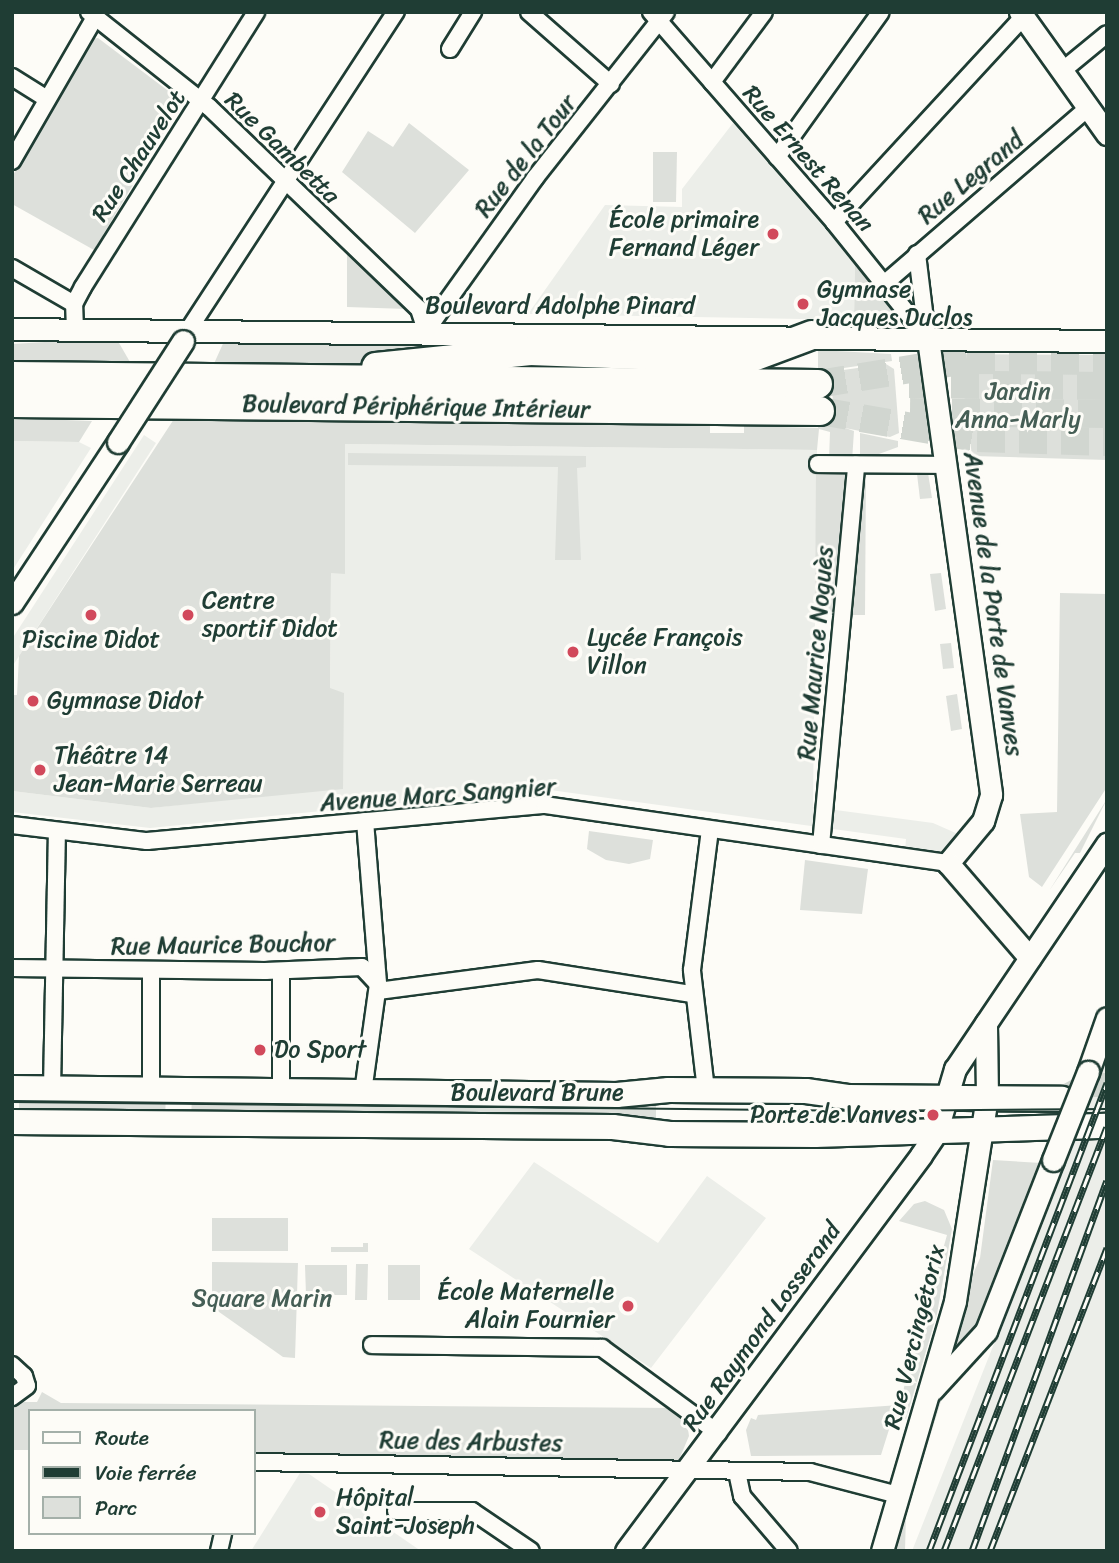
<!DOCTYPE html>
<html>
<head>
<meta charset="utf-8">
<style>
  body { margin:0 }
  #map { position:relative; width:1119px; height:1563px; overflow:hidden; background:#fdfcf7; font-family:Sriracha,sans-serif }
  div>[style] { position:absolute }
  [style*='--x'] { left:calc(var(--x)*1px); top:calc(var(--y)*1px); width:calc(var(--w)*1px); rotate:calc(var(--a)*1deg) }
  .built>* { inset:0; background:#eceee9 }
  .green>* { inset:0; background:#dde0db }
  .primary-tunnel>* { height:24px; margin-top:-12px; transform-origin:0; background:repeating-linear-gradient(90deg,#d1d6d0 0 24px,transparent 0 36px) }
  .highway-tunnel>* { height:28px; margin-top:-14px; transform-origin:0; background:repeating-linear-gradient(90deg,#d1d6d0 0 28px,transparent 0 42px) }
  .roads { filter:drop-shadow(2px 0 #1f3d34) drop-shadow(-2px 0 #1f3d34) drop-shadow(0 2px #1f3d34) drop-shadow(0 -2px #1f3d34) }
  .street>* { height:16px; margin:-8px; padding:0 8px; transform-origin:8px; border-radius:8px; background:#fdfcf7 }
  .secondary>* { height:21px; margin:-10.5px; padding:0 10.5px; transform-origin:10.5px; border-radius:10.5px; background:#fdfcf7 }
  .primary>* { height:24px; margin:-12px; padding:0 12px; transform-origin:12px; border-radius:12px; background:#fdfcf7 }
  .highway>* { height:28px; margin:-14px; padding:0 14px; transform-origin:14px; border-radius:14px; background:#fdfcf7 }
  .tram>* { height:2px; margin:-1px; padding:0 1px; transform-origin:1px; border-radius:1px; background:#1f3d34 }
  .rail>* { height:7px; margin-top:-3.5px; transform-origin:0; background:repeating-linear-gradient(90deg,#fdfcf7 0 13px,#1f3d34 0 26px); box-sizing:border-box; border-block:2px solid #1f3d34 }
  .bridges { filter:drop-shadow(2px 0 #1f3d34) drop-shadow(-2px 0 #1f3d34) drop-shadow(0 2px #1f3d34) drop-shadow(0 -2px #1f3d34) }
  .secondary-bridge>* { height:21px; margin:-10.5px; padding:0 10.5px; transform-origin:10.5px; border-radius:10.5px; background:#fdfcf7 }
  .dots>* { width:19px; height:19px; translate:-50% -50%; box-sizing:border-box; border:4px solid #fdfcf7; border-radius:50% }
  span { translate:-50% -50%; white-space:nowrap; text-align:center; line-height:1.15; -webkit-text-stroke:6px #fdfcf7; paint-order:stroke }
  .street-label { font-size:24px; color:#1f3d34 }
  .poi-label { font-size:24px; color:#1f3d34 }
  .right { translate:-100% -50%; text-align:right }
  .left { translate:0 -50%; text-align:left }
  .park-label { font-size:24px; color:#455e55 }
  .frame { position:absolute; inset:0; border:14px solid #1f3d34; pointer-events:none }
  .legend { position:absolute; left:28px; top:1409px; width:228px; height:126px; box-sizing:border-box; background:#fdfcf7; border:2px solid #a4b0a9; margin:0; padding:9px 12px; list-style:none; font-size:21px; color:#1f3d34 }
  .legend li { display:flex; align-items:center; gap:14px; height:35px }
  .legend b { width:35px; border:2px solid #a4b0a9 }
</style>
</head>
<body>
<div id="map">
  <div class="built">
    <i style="clip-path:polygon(733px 123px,855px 263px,854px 320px,528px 314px,605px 205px,682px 207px,682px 189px)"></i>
    <i style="clip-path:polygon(144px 435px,156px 443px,12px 667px,12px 639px)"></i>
    <i style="clip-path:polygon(12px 441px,79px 442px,91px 448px,12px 571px)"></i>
    <i style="clip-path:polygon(345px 444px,817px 450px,813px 807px,933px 823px,958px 834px,937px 855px,905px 852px,906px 839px,543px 789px,150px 828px,12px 812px,12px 791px,151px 808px,248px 797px,343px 693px,330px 689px,331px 573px,345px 573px)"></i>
    <i style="clip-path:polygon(1107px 1054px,1107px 1551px,912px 1551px,1101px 1073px)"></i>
    <i style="clip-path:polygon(534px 1162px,658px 1243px,707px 1176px,766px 1218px,651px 1368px,469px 1249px)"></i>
    <i style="clip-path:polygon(300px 1473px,309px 1474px,421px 1551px,251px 1551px)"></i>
  </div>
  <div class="green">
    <i style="clip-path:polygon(98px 38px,175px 96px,178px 109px,94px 250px,12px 204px,12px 177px,92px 39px)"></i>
    <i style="clip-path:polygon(409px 123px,469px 170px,415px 233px,342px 172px,368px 131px,393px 147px)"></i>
    <i style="clip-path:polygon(653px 152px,677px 152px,676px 202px,653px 202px)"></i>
    <i style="clip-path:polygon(347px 251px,407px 309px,347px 307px)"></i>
    <i style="clip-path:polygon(855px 263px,869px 282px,864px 289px,873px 300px,881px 295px,902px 320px,854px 320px)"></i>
    <i style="clip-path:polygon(226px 337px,752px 342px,482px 350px,324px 367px,212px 368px)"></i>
    <i style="clip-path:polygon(45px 342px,119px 343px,130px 362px,12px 364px,12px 344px)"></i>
    <i style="clip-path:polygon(818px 350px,891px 354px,892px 361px,837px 369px,830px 377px,831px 423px,854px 431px,852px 461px,829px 460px,830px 432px,819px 429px,817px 450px,345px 444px,345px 574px,331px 573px,330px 688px,344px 693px,343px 789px,151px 808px,12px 791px,12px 695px,17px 695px,19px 656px,174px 419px,710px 426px,710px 433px,744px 433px,744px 426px,818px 428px)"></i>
    <i style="clip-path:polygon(959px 354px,1107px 355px,1107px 460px,972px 456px)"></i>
    <i style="clip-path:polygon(886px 364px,894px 369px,899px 433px,890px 437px,835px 426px,831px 378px,836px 371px)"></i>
    <i style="clip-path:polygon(12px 418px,92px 421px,79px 442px,12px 441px)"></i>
    <i style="clip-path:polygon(860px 433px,898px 441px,898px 447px,860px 461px)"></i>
    <i style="clip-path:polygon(348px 453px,586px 456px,586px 467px,577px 468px,581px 560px,555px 560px,558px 467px,348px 465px)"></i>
    <i style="clip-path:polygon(816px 468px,866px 468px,865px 615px,815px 615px)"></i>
    <i style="clip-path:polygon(928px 473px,932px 498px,920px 499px,917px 474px)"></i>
    <i style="clip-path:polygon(941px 573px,946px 609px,935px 611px,930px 574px)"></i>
    <i style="clip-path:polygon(1060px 593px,1107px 594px,1107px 787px,1042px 887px,1029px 877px,1020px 814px,1057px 812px)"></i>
    <i style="clip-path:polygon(951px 643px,954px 668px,943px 669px,940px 644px)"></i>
    <i style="clip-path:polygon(957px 694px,962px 729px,951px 731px,946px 696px)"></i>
    <i style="clip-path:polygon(1107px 799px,1080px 853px,1075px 853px,1049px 891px)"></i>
    <i style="clip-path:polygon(589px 831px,653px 840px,650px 859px,629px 864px,606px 860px,587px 849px)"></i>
    <i style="clip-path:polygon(805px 860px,868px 869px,862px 914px,800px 910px)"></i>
    <i style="clip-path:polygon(1107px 1030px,1107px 1057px,997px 1337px,941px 1401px,906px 1514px,905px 1551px,894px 1551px,936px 1399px,979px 1349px)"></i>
    <i style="clip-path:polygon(19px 1095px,166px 1096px,165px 1117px,19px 1116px)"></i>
    <i style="clip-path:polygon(192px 1097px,656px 1097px,656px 1126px,191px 1118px)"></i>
    <i style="clip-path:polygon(993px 1160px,1041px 1163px,981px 1329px,947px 1364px,964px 1295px,980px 1258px)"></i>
    <i style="clip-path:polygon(925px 1201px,944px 1210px,952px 1229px,937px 1314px,906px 1419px,892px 1420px,881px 1455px,751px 1456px,746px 1430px,751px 1418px,756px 1420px,758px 1415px,899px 1405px,947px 1235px,899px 1221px,914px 1204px)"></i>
    <i style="clip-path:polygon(212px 1218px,288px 1218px,288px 1251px,212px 1251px)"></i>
    <i style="clip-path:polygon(363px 1243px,368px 1243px,368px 1252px,331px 1252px,331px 1247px,363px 1247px)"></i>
    <i style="clip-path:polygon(212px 1262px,298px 1263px,295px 1358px,283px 1357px,212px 1307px)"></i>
    <i style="clip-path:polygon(356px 1264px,368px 1264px,367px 1300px,355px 1300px)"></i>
    <i style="clip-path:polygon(305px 1265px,347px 1265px,347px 1295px,306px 1295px)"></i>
    <i style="clip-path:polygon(388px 1265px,420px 1265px,420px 1300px,388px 1300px)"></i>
    <i style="clip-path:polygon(42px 1392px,61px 1403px,674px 1408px,687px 1422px,689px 1436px,678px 1462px,254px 1454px,254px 1411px,30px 1411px,30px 1450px,12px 1450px,12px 1402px,37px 1402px)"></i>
  </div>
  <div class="primary-tunnel">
    <i style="--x:1065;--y:1097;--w:25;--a:-29"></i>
    <i style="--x:1087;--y:1085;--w:20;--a:0"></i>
  </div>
  <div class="highway-tunnel">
    <i style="--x:818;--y:384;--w:151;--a:-9.2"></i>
    <i style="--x:967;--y:360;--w:140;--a:0.4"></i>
    <i style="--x:909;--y:384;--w:198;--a:0.6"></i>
    <i style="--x:820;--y:411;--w:159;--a:9.8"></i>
    <i style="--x:977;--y:438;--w:130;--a:1.8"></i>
    <i style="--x:910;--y:412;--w:197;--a:0.6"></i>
  </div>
  <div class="roads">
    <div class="street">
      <i style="--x:89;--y:12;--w:153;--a:38.4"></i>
      <i style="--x:209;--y:107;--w:291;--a:43.9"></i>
      <i style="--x:419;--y:309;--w:23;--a:72"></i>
      <i style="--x:529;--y:12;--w:109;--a:41.3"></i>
      <i style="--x:651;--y:12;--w:279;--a:48.9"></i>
      <i style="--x:834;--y:222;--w:150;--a:51.2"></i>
      <i style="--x:450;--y:49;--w:44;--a:-58.1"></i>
      <i style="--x:1062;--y:71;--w:58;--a:-39.4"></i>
      <i style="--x:12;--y:77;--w:41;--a:32.2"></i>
      <i style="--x:712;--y:82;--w:87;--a:-53.4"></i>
      <i style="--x:777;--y:157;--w:178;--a:-54.4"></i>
      <i style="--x:12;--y:161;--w:166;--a:-60"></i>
      <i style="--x:834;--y:222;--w:279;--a:-47.3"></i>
      <i style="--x:917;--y:254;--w:82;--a:83"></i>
      <i style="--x:12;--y:268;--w:72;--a:30.1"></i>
      <i style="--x:884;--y:284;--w:269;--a:-40.8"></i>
      <i style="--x:189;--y:329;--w:379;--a:-56.9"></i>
      <i style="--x:75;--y:330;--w:26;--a:-92"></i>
      <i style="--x:74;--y:304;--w:19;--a:-62"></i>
      <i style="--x:83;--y:287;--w:325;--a:-57.8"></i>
      <i style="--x:426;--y:331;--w:188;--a:-54.5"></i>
      <i style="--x:535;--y:178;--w:211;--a:-51.7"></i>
      <i style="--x:818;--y:464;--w:130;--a:0.4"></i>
      <i style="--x:365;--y:821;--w:164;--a:85.4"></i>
      <i style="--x:12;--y:825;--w:136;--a:6.8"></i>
      <i style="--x:147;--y:841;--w:400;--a:-5.2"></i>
      <i style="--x:545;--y:805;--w:407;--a:8.2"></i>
      <i style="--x:821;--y:845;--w:382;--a:-84.7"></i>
      <i style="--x:12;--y:968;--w:253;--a:0.7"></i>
      <i style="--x:265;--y:971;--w:97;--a:-2.4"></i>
      <i style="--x:362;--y:967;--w:23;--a:47"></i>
      <i style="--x:378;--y:984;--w:109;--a:97.9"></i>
      <i style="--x:378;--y:991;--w:161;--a:-7.5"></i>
      <i style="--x:538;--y:970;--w:156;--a:8.9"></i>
      <i style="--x:52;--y:1089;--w:258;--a:-88.9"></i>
      <i style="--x:706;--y:1090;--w:121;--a:-96.7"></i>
      <i style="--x:692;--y:970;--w:141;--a:-82.7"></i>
      <i style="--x:151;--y:1091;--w:120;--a:-90"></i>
      <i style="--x:281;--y:1091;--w:120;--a:-90"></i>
      <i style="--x:372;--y:1345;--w:230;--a:0.7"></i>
      <i style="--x:602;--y:1348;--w:144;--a:36.2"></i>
      <i style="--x:12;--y:1365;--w:16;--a:43"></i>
      <i style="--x:24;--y:1376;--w:10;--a:73"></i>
      <i style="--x:27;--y:1386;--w:19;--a:144"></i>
      <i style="--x:254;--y:1462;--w:556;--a:1.03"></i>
      <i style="--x:810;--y:1472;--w:91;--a:14.6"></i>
      <i style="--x:737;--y:1472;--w:25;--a:78"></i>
      <i style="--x:742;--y:1496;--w:72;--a:49.5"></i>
      <i style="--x:396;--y:1511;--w:76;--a:0"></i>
      <i style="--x:472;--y:1511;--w:71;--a:34.1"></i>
      <i style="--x:219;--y:1551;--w:18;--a:-77"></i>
    </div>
    <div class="secondary">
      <i style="--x:1020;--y:12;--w:150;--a:54.5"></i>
      <i style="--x:12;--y:329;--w:1095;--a:0.63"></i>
      <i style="--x:928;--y:339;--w:460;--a:82.1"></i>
      <i style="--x:991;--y:795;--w:27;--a:107"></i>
      <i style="--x:983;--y:821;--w:55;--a:129.8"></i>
      <i style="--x:948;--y:863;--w:125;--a:49.2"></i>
      <i style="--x:12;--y:603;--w:193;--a:-56.6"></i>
      <i style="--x:1088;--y:1072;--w:57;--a:-70.6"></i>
      <i style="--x:932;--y:1390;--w:80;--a:-47.5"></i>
      <i style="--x:986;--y:1331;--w:184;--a:-68.6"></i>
      <i style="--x:626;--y:1551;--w:494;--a:-53.3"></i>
      <i style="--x:921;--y:1155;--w:27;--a:-56"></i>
      <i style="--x:936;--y:1133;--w:67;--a:-73.5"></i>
      <i style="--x:955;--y:1069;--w:272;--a:-56"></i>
      <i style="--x:882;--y:1551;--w:260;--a:-73.7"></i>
      <i style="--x:955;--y:1301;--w:206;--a:-81.1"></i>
      <i style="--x:987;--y:1097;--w:74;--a:-90.8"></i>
    </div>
    <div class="primary">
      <i style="--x:12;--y:1088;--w:605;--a:0.66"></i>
      <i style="--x:617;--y:1095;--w:52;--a:-5.5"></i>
      <i style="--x:669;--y:1090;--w:137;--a:0.4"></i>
      <i style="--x:806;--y:1091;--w:42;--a:8.1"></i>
      <i style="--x:848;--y:1097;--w:214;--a:0.5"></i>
      <i style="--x:12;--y:1122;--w:601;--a:0.48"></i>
      <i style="--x:613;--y:1127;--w:57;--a:7"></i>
      <i style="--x:670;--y:1134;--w:145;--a:0.4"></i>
      <i style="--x:815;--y:1135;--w:292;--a:-1.8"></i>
    </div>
    <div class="highway">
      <i style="--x:376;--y:367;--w:155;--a:-5.9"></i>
      <i style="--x:530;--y:351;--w:218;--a:2.1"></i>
      <i style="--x:748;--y:359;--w:68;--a:-20.6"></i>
      <i style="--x:12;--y:376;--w:806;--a:0.57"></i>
      <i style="--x:12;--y:403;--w:808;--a:0.57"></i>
    </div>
  </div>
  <div class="tram">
    <i style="--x:12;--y:1102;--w:860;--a:0.6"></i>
    <i style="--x:872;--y:1111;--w:235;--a:-0.5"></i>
  </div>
  <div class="rail">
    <i style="--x:929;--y:1551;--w:501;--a:-69.18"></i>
    <i style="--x:944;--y:1551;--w:454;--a:-69"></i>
    <i style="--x:972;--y:1551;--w:394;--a:-70"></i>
    <i style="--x:990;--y:1551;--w:325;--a:-68.9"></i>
  </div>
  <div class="bridges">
    <div class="secondary-bridge">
      <i style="--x:118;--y:442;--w:120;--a:-57.2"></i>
      <i style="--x:1053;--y:1160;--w:95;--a:-68.3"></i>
    </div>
  </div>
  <div class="dots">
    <i style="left:773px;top:234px;background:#d1495b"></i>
    <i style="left:803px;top:304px;background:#d1495b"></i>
    <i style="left:91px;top:615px;background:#d1495b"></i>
    <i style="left:188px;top:615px;background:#d1495b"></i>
    <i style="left:573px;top:652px;background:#d1495b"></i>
    <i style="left:33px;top:701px;background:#d1495b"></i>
    <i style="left:40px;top:770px;background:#d1495b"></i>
    <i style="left:260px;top:1050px;background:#d1495b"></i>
    <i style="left:933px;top:1115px;background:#d1495b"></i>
    <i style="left:628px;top:1306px;background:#d1495b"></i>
    <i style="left:320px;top:1512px;background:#d1495b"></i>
  </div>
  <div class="street-label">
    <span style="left:282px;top:148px;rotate:44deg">Rue Gambetta</span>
    <span style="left:139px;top:156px;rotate:-57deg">Rue Chauvelot</span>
    <span style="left:526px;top:156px;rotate:-52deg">Rue de la Tour</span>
    <span style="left:808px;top:159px;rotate:49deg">Rue Ernest Renan</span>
    <span style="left:971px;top:178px;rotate:-40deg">Rue Legrand</span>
    <span style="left:560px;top:306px">Boulevard Adolphe Pinard</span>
    <span style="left:416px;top:407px;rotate:1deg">Boulevard Périphérique Intérieur</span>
    <span style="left:993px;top:604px;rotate:82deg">Avenue de la Porte de Vanves</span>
    <span style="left:816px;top:653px;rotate:-85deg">Rue Maurice Noguès</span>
    <span style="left:438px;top:795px;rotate:-4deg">Avenue Marc Sangnier</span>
    <span style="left:223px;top:945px;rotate:-1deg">Rue Maurice Bouchor</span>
    <span style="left:537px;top:1093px">Boulevard Brune</span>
    <span style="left:762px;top:1327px;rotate:-54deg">Rue Raymond Losserand</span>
    <span style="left:915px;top:1337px;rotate:-76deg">Rue Vercingétorix</span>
    <span style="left:471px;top:1442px;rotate:1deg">Rue des Arbustes</span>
  </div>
  <div class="poi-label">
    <span class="right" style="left:759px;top:234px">École primaire<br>Fernand Léger</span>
    <span class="left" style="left:817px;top:304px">Gymnase<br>Jacques Duclos</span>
    <span class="left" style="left:202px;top:615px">Centre<br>sportif Didot</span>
    <span class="left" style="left:587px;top:652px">Lycée François<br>Villon</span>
    <span style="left:91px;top:640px">Piscine Didot</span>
    <span class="left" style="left:47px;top:701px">Gymnase Didot</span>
    <span class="left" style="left:54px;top:770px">Théâtre 14<br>Jean-Marie Serreau</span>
    <span class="left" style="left:274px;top:1050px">Do Sport</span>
    <span class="right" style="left:917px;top:1115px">Porte de Vanves</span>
    <span class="right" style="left:614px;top:1306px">École Maternelle<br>Alain Fournier</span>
    <span class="left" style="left:336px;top:1512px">Hôpital<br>Saint-Joseph</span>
  </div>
  <div class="park-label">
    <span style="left:1018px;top:406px">Jardin<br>Anna-Marly</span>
    <span style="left:262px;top:1299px">Square Marin</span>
  </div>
  <div class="frame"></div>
  <ul class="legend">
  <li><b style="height:9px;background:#fdfcf7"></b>Route</li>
  <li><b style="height:9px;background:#1f3d34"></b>Voie ferrée</li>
  <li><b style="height:19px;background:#dde0db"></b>Parc</li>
  </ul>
</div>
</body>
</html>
